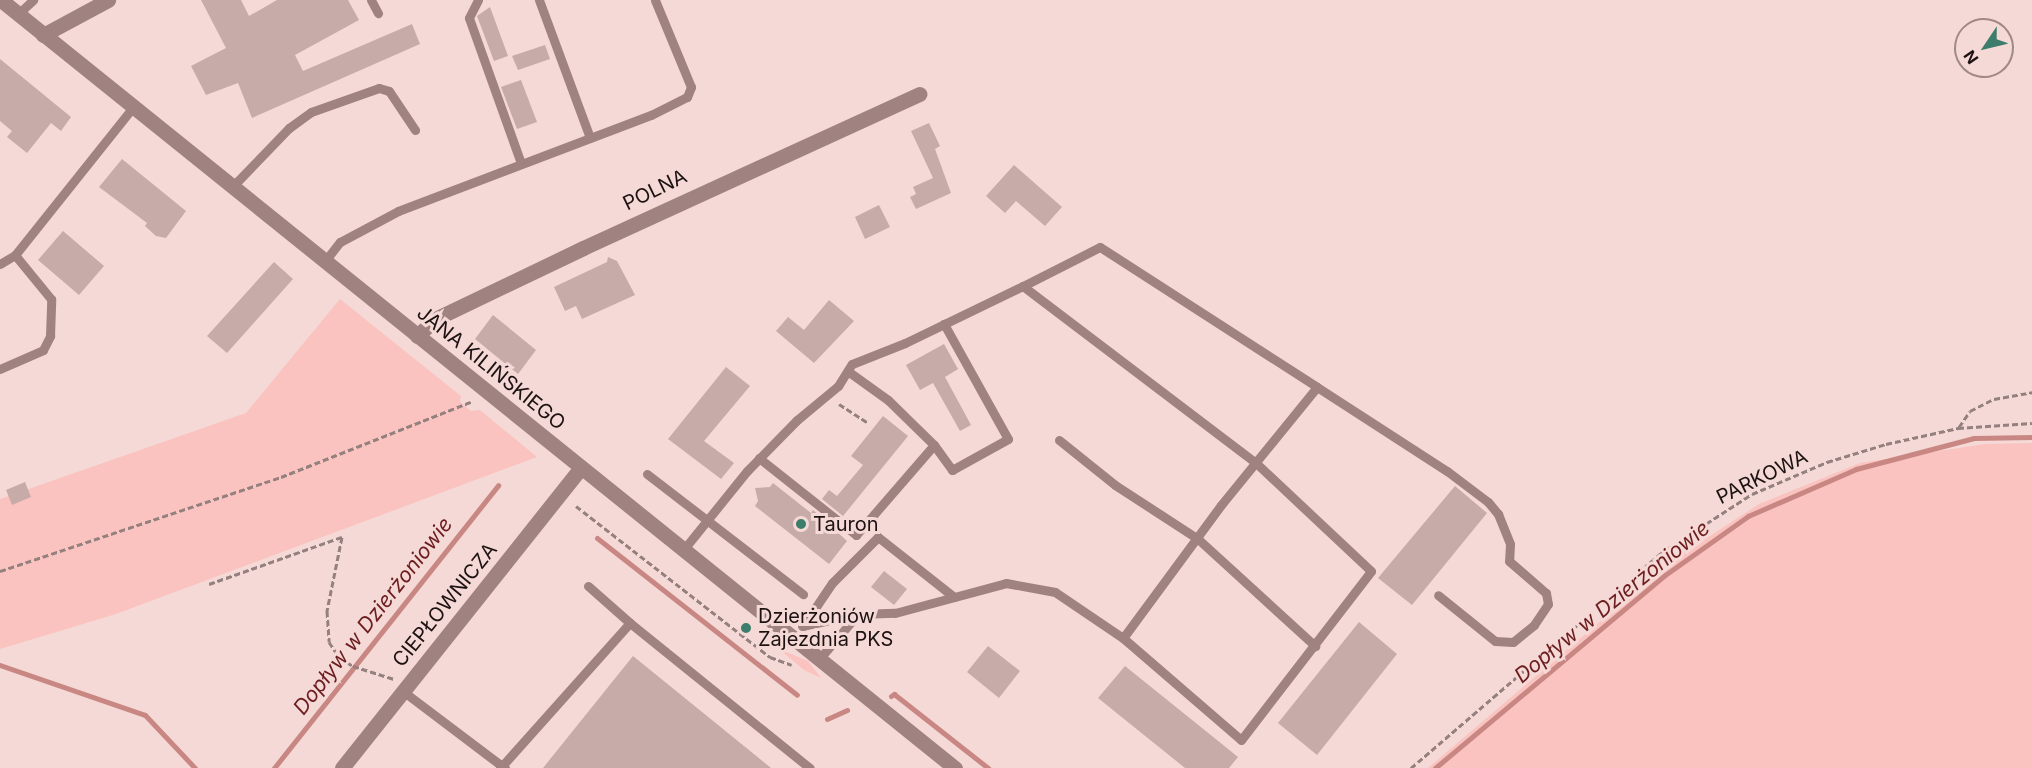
<!DOCTYPE html>
<html>
<head>
<meta charset="utf-8">
<style>
  body { margin:0 }
  #map { position:relative; width:2032px; height:768px; overflow:hidden; background:#f5d9d6; font-family:Inter,sans-serif }
  div>[style] { position:absolute }
  [style*='--x'] { left:calc(var(--x)*1px); top:calc(var(--y)*1px); width:calc(var(--w)*1px); rotate:calc(var(--a)*1deg) }
  .green>* { inset:0; background:#fac3bf }
  .stream>* { height:5px; margin:-2.5px; padding:0 2.5px; transform-origin:2.5px; border-radius:2.5px; background:#c98783 }
  .building>* { inset:0; background:#c6aba8 }
  .path>* { height:3px; margin-top:-1.5px; transform-origin:0; background:repeating-linear-gradient(90deg,#94807e 0 6px,transparent 0 9px) }
  .service>* { height:9px; margin:-4.5px; padding:0 4.5px; transform-origin:4.5px; border-radius:4.5px; background:#a08280 }
  .minor>* { height:15px; margin:-7.5px; padding:0 7.5px; transform-origin:7.5px; border-radius:7.5px; background:#a08280 }
  .tertiary>* { height:15px; margin:-7.5px; padding:0 7.5px; transform-origin:7.5px; border-radius:7.5px; background:#a08280 }
  .dots>* { width:16px; height:16px; translate:-50% -50%; box-sizing:border-box; border:3px solid #f5d9d6; border-radius:50% }
  span { translate:-50% -50%; white-space:nowrap; text-align:center; line-height:1.15; -webkit-text-stroke:6px #f5d9d6; paint-order:stroke }
  .street-label { font-size:20px; color:#1c1211 }
  .poi-label { font-size:20px; color:#1c1211 }
  .left { translate:0 -50%; text-align:left }
  .water-label { font-size:21px; color:#6c1d1f; font-style:italic }
  .north { position:absolute; left:1954px; top:18px; width:60px; height:60px; box-sizing:border-box; background:#f5d9d6; border:2px solid #9e8987; border-radius:50%; rotate:235deg; font-size:16px; font-weight:700; line-height:24px; text-align:center; color:#1c1211 }
  .north::after { content:''; display:block; margin:auto; width:21px; height:27px; background:#3d7d6b; clip-path:polygon(50% 0,100% 100%,50% 72%,0 100%) }
</style>
</head>
<body>
<div id="map">
  <div class="green">
    <i style="clip-path:polygon(340px 299px,461px 396px,460px 402px,471px 411px,480px 410px,537px 457px,116px 614px,0 649px,0 499px,246px 413px)"></i>
    <i style="clip-path:polygon(2032px 443px,2032px 768px,1428px 768px,1670px 562px,1759px 504px,1860px 463px,1985px 444px)"></i>
    <i style="clip-path:polygon(779px 649px,808px 661px,821px 678px,804px 670px)"></i>
  </div>
  <div class="stream">
    <i style="--x:597;--y:538;--w:254;--a:38.1"></i>
    <i style="--x:0;--y:665;--w:153;--a:19"></i>
    <i style="--x:145;--y:715;--w:73;--a:46.7"></i>
    <i style="--x:891;--y:696;--w:4;--a:-34"></i>
    <i style="--x:894;--y:694;--w:120;--a:38.2"></i>
    <i style="--x:827;--y:719;--w:22;--a:-24"></i>
    <i style="--x:274;--y:768;--w:361;--a:-51.6"></i>
    <i style="--x:1435;--y:768;--w:300;--a:-40"></i>
    <i style="--x:1665;--y:575;--w:102;--a:-35.4"></i>
    <i style="--x:1748;--y:516;--w:118;--a:-23.5"></i>
    <i style="--x:1856;--y:469;--w:122;--a:-14.7"></i>
    <i style="--x:1974;--y:438;--w:58;--a:-1"></i>
  </div>
  <div class="building">
    <i style="clip-path:polygon(201px 0,241px 0,249px 16px,277px 0,348px 0,359px 20px,295px 55px,303px 71px,412px 24px,420px 44px,252px 118px,238px 83px,206px 95px,191px 66px,226px 48px)"></i>
    <i style="clip-path:polygon(490px 7px,508px 56px,494px 61px,477px 16px)"></i>
    <i style="clip-path:polygon(545px 45px,550px 59px,518px 70px,512px 56px)"></i>
    <i style="clip-path:polygon(0 59px,71px 117px,61px 131px,51px 123px,27px 153px,7px 137px,12px 131px,0 121px)"></i>
    <i style="clip-path:polygon(521px 80px,537px 122px,517px 129px,501px 87px)"></i>
    <i style="clip-path:polygon(929px 123px,940px 146px,935px 149px,951px 193px,916px 209px,910px 197px,916px 194px,913px 187px,933px 178px,911px 131px)"></i>
    <i style="clip-path:polygon(122px 159px,186px 211px,166px 238px,156px 236px,145px 226px,147px 223px,99px 187px)"></i>
    <i style="clip-path:polygon(1014px 165px,1062px 207px,1045px 226px,1016px 201px,1005px 213px,986px 196px)"></i>
    <i style="clip-path:polygon(879px 205px,890px 227px,865px 239px,855px 217px)"></i>
    <i style="clip-path:polygon(63px 231px,104px 266px,79px 295px,38px 260px)"></i>
    <i style="clip-path:polygon(608px 257px,617px 261px,635px 295px,582px 319px,576px 306px,565px 311px,554px 287px,607px 262px)"></i>
    <i style="clip-path:polygon(274px 262px,293px 279px,227px 353px,207px 336px)"></i>
    <i style="clip-path:polygon(829px 300px,854px 321px,814px 363px,776px 331px,788px 317px,804px 330px)"></i>
    <i style="clip-path:polygon(493px 315px,536px 350px,518px 374px,475px 339px)"></i>
    <i style="clip-path:polygon(944px 344px,958px 369px,945px 377px,971px 425px,960px 431px,933px 383px,920px 390px,906px 365px)"></i>
    <i style="clip-path:polygon(726px 367px,750px 386px,704px 441px,734px 463px,721px 479px,668px 439px)"></i>
    <i style="clip-path:polygon(883px 416px,908px 436px,843px 516px,822px 499px,829px 490px,837px 496px,863px 465px,851px 456px)"></i>
    <i style="clip-path:polygon(25px 482px,31px 497px,12px 505px,6px 490px)"></i>
    <i style="clip-path:polygon(773px 483px,811px 513px,813px 510px,847px 541px,829px 564px,755px 506px,758px 501px,755px 488px,770px 487px)"></i>
    <i style="clip-path:polygon(1455px 486px,1487px 513px,1412px 605px,1378px 578px)"></i>
    <i style="clip-path:polygon(884px 571px,907px 589px,894px 605px,871px 587px)"></i>
    <i style="clip-path:polygon(1359px 622px,1397px 654px,1317px 755px,1278px 723px)"></i>
    <i style="clip-path:polygon(988px 646px,1020px 671px,999px 698px,967px 672px)"></i>
    <i style="clip-path:polygon(633px 656px,771px 768px,543px 768px)"></i>
    <i style="clip-path:polygon(1125px 666px,1238px 757px,1229px 768px,1185px 768px,1098px 698px)"></i>
  </div>
  <div class="path">
    <i style="--x:839;--y:404;--w:35;--a:33"></i>
    <i style="--x:1959;--y:427;--w:19;--a:-55"></i>
    <i style="--x:1970;--y:411;--w:27;--a:-27"></i>
    <i style="--x:1994;--y:399;--w:39;--a:-10"></i>
    <i style="--x:576;--y:506;--w:246;--a:37.9"></i>
    <i style="--x:770;--y:657;--w:23;--a:20"></i>
    <i style="--x:0;--y:571;--w:296;--a:-18.5"></i>
    <i style="--x:281;--y:477;--w:206;--a:-21.6"></i>
    <i style="--x:209;--y:584;--w:141;--a:-19.5"></i>
    <i style="--x:342;--y:537;--w:76;--a:101.5"></i>
    <i style="--x:327;--y:611;--w:31;--a:86"></i>
    <i style="--x:329;--y:642;--w:18;--a:56"></i>
    <i style="--x:339;--y:657;--w:17;--a:33"></i>
    <i style="--x:353;--y:666;--w:43;--a:17.6"></i>
    <i style="--x:1411;--y:768;--w:330;--a:-40.7"></i>
    <i style="--x:1661;--y:553;--w:108;--a:-33"></i>
    <i style="--x:1752;--y:494;--w:82;--a:-23.1"></i>
    <i style="--x:1827;--y:462;--w:62;--a:-17"></i>
    <i style="--x:1886;--y:444;--w:74;--a:-12.5"></i>
    <i style="--x:1958;--y:428;--w:74;--a:-3.9"></i>
  </div>
  <div class="service">
    <i style="--x:371;--y:0;--w:15;--a:62"></i>
    <i style="--x:478;--y:0;--w:20;--a:117"></i>
    <i style="--x:469;--y:18;--w:154;--a:70.3"></i>
    <i style="--x:539;--y:0;--w:147;--a:69.7"></i>
    <i style="--x:18;--y:14;--w:21;--a:-43"></i>
    <i style="--x:233;--y:186;--w:81;--a:-46"></i>
    <i style="--x:289;--y:128;--w:27;--a:-36"></i>
    <i style="--x:311;--y:112;--w:72;--a:-19.4"></i>
    <i style="--x:379;--y:88;--w:10;--a:17"></i>
    <i style="--x:389;--y:91;--w:47;--a:56.3"></i>
    <i style="--x:325;--y:261;--w:24;--a:-52"></i>
    <i style="--x:340;--y:242;--w:66;--a:-28.1"></i>
    <i style="--x:398;--y:211;--w:271;--a:-20.8"></i>
    <i style="--x:651;--y:115;--w:40;--a:-26.6"></i>
    <i style="--x:687;--y:97;--w:11;--a:-68"></i>
    <i style="--x:691;--y:87;--w:94;--a:-112.5"></i>
    <i style="--x:0;--y:264;--w:17;--a:-31"></i>
    <i style="--x:15;--y:255;--w:189;--a:-51.4"></i>
    <i style="--x:0;--y:369;--w:47;--a:-23.8"></i>
    <i style="--x:43;--y:350;--w:16;--a:-63"></i>
    <i style="--x:50;--y:336;--w:37;--a:-88"></i>
    <i style="--x:51;--y:299;--w:57;--a:-129.3"></i>
    <i style="--x:1059;--y:440;--w:72;--a:38.8"></i>
    <i style="--x:1115;--y:485;--w:99;--a:33"></i>
    <i style="--x:1198;--y:539;--w:159;--a:42.4"></i>
    <i style="--x:934;--y:445;--w:31;--a:54"></i>
    <i style="--x:952;--y:470;--w:64;--a:-29"></i>
    <i style="--x:1008;--y:439;--w:132;--a:-119.1"></i>
    <i style="--x:759;--y:458;--w:124;--a:38.4"></i>
    <i style="--x:856;--y:535;--w:119;--a:-49.1"></i>
    <i style="--x:934;--y:445;--w:64;--a:-135.6"></i>
    <i style="--x:888;--y:400;--w:48;--a:-144.3"></i>
    <i style="--x:647;--y:474;--w:197;--a:37.6"></i>
    <i style="--x:684;--y:549;--w:100;--a:-51.1"></i>
    <i style="--x:747;--y:471;--w:71;--a:-45.6"></i>
    <i style="--x:797;--y:420;--w:53;--a:-39.7"></i>
    <i style="--x:838;--y:386;--w:26;--a:-58"></i>
    <i style="--x:852;--y:364;--w:57;--a:-21.6"></i>
    <i style="--x:905;--y:343;--w:131;--a:-25.8"></i>
    <i style="--x:630;--y:623;--w:231;--a:38.9"></i>
    <i style="--x:802;--y:626;--w:57;--a:-12.1"></i>
    <i style="--x:803;--y:626;--w:52;--a:-56"></i>
    <i style="--x:832;--y:583;--w:65;--a:-45"></i>
    <i style="--x:878;--y:537;--w:97;--a:38.3"></i>
    <i style="--x:1123;--y:638;--w:156;--a:40.8"></i>
    <i style="--x:1241;--y:740;--w:213;--a:-52.4"></i>
    <i style="--x:1371;--y:571;--w:158;--a:-136.8"></i>
    <i style="--x:1256;--y:463;--w:293;--a:-142.8"></i>
    <i style="--x:1023;--y:286;--w:86;--a:-26.9"></i>
    <i style="--x:1100;--y:247;--w:258;--a:32.8"></i>
    <i style="--x:820;--y:658;--w:58;--a:-49.2"></i>
    <i style="--x:858;--y:614;--w:37;--a:-2"></i>
    <i style="--x:895;--y:613;--w:115;--a:-15.1"></i>
    <i style="--x:1006;--y:583;--w:50;--a:10.4"></i>
    <i style="--x:1055;--y:592;--w:82;--a:34.1"></i>
    <i style="--x:1123;--y:638;--w:165;--a:-53.6"></i>
    <i style="--x:1221;--y:505;--w:152;--a:-50.9"></i>
    <i style="--x:1317;--y:387;--w:155;--a:32.9"></i>
    <i style="--x:1447;--y:471;--w:51;--a:37.1"></i>
    <i style="--x:1488;--y:502;--w:16;--a:50"></i>
    <i style="--x:1498;--y:514;--w:32;--a:68"></i>
    <i style="--x:1510;--y:544;--w:17;--a:93"></i>
    <i style="--x:1509;--y:561;--w:49;--a:40.9"></i>
    <i style="--x:1546;--y:593;--w:11;--a:80"></i>
    <i style="--x:1548;--y:604;--w:25;--a:124"></i>
    <i style="--x:1534;--y:625;--w:27;--a:141"></i>
    <i style="--x:1513;--y:642;--w:18;--a:-177"></i>
    <i style="--x:1495;--y:641;--w:73;--a:-141.1"></i>
    <i style="--x:404;--y:692;--w:123;--a:37.1"></i>
    <i style="--x:502;--y:766;--w:3;--a:135"></i>
    <i style="--x:505;--y:768;--w:4;--a:-146"></i>
    <i style="--x:502;--y:766;--w:192;--a:-48.2"></i>
    <i style="--x:630;--y:623;--w:56;--a:-138.6"></i>
  </div>
  <div class="minor">
    <i style="--x:43;--y:35;--w:74;--a:-28.3"></i>
    <i style="--x:417;--y:336;--w:25;--a:-43"></i>
    <i style="--x:435;--y:319;--w:164;--a:-25.6"></i>
    <i style="--x:583;--y:248;--w:370;--a:-24.6"></i>
  </div>
  <div class="tertiary">
    <i style="--x:1;--y:0;--w:1225;--a:38.84"></i>
    <i style="--x:342;--y:768;--w:384;--a:-51.5"></i>
  </div>
  <div class="dots">
    <i style="left:801px;top:524px;background:#3d7d6b"></i>
    <i style="left:746px;top:628px;background:#3d7d6b"></i>
  </div>
  <div class="street-label">
    <span style="left:655px;top:190px;rotate:-26deg">POLNA</span>
    <span style="left:491px;top:368px;rotate:39deg">JANA KILIŃSKIEGO</span>
    <span style="left:1762px;top:477px;rotate:-26deg">PARKOWA</span>
    <span style="left:445px;top:605px;rotate:-51deg">CIEPŁOWNICZA</span>
  </div>
  <div class="poi-label">
    <span class="left" style="left:813px;top:524px">Tauron</span>
    <span class="left" style="left:758px;top:628px">Dzierżoniów<br>Zajezdnia PKS</span>
  </div>
  <div class="water-label">
    <span style="left:1612px;top:602px;rotate:-39deg">Dopływ w Dzierżoniowie</span>
    <span style="left:373px;top:616px;rotate:-52deg">Dopływ w Dzierżoniowie</span>
  </div>
  <div class="north">N</div>
</div>
</body>
</html>
